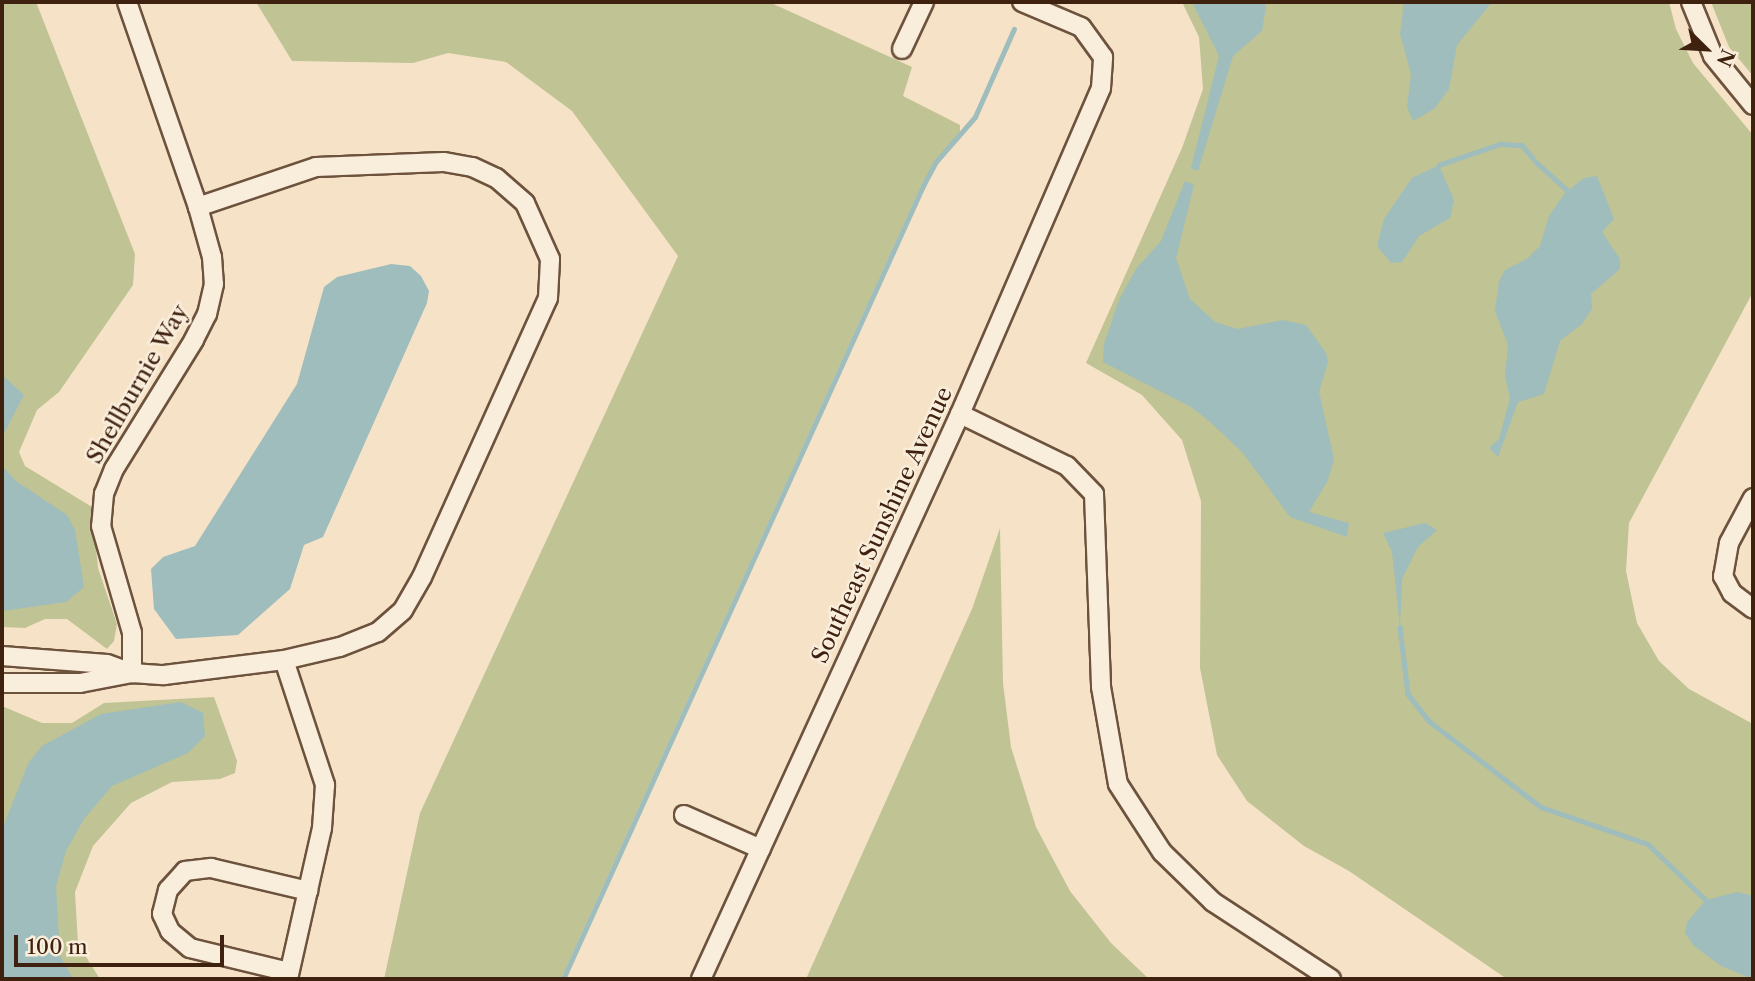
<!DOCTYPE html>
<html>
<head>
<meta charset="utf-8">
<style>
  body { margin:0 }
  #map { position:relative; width:1755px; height:981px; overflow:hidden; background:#f6e3c7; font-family:"Libre Caslon Text",serif }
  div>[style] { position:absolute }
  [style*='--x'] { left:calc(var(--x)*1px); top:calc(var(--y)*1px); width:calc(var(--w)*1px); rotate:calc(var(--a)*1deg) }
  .green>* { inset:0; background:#c0c393 }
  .water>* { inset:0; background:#9ebdbc }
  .stream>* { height:4.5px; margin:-2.25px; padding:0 2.25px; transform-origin:2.25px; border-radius:2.25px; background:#9ebdbc }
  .roads { filter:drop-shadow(2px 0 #6d523d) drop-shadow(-2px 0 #6d523d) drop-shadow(0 2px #6d523d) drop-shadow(0 -2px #6d523d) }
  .minor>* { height:18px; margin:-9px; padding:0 9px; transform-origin:9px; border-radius:9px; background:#f9eddb }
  span { translate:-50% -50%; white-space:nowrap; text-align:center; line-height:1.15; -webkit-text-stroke:5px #f9eddb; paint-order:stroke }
  .street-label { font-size:23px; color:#3f210f }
  .frame { position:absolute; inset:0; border:4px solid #3f210f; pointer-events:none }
  .north { position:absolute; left:1671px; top:14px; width:70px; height:70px; -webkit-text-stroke:5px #f9eddb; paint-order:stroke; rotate:114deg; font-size:19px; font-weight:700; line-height:28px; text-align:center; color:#3f210f }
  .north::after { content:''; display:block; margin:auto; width:24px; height:32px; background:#3f210f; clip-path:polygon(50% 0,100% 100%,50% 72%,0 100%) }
  .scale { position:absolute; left:14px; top:935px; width:210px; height:32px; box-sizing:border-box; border:4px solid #3f210f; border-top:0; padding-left:9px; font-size:21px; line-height:24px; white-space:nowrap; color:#3f210f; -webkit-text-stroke:5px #f9eddb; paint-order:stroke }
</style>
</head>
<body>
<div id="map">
  <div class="green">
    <i style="clip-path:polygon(2px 2px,36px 2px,135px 254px,133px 285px,59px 392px,37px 410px,19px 452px,25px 466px,92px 507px,98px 568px,117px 624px,114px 641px,107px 649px,67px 619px,45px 619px,25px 628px,2px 627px)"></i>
    <i style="clip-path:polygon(256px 2px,769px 2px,912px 67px,903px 96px,960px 125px,960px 137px,922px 184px,561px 979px,384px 979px,420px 813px,678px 256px,572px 111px,506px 62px,448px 53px,413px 63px,292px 61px)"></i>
    <i style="clip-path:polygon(1182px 2px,1669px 2px,1676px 29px,1693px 63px,1753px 135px,1753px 292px,1629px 523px,1626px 571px,1637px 623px,1659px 661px,1689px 689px,1753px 724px,1753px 979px,1507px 979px,1349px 871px,1304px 846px,1247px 801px,1217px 755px,1200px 668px,1201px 501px,1182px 440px,1142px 395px,1086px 363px,1182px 148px,1203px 89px,1199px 37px)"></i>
    <i style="clip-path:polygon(1711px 2px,1753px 2px,1753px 76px,1729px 47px)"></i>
    <i style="clip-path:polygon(1000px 528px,1003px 683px,1011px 747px,1036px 827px,1070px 891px,1111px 943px,1149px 979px,806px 979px,972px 609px)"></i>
    <i style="clip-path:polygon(214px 697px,237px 761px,235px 773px,220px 779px,172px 782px,131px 803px,93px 846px,75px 892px,78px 944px,100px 979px,2px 979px,2px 706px,42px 723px,72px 723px,104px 703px)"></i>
  </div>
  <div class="water">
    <i style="clip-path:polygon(1192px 2px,1264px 2px,1266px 7px,1262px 31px,1233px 56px,1198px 171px,1191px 168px,1219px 56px)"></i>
    <i style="clip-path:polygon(1404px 2px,1492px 2px,1457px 45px,1449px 89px,1434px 109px,1413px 121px,1407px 107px,1411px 74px,1400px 34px)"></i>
    <i style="clip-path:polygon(1439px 165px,1454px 200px,1450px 218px,1419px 236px,1402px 262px,1391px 263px,1377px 246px,1384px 219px,1412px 178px)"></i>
    <i style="clip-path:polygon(1597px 176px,1614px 219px,1602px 232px,1620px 259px,1620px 269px,1591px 294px,1592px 309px,1582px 324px,1560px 341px,1544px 394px,1518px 402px,1498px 457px,1489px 448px,1499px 439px,1510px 398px,1505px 376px,1508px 345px,1495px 311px,1499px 281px,1505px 270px,1527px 259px,1540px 246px,1549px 216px,1565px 193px,1584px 178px)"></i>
    <i style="clip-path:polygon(1185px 181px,1194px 185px,1176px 258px,1190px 299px,1215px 322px,1237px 329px,1283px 320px,1306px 325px,1326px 353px,1328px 362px,1319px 392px,1334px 459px,1328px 480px,1309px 512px,1349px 523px,1347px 537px,1290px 517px,1242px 452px,1209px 421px,1191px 407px,1103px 362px,1104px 344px,1119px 300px,1136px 269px,1161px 241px)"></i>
    <i style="clip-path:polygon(391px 264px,410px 266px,421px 276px,429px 291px,427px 303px,323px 537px,304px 545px,290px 589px,238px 635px,176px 639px,154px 609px,151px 569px,163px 557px,195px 546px,297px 384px,324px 287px,337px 277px)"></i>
    <i style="clip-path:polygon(2px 375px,24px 395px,2px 437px)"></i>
    <i style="clip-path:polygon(2px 466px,16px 481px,67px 515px,75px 530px,84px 587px,66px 602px,2px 611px)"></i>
    <i style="clip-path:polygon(1425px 523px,1437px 530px,1418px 547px,1402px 579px,1400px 627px,1392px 552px,1383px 533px)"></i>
    <i style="clip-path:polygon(181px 702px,203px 713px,205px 736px,188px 753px,112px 786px,84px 819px,66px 851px,56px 886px,60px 956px,73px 979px,2px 979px,2px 829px,29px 762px,42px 746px,101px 714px)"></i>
    <i style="clip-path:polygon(1737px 892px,1753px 896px,1753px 979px,1721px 966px,1694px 946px,1685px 933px,1687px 922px,1706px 900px)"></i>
  </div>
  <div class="stream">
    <i style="--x:1536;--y:162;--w:42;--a:42.1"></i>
    <i style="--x:1439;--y:165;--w:65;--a:-19"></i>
    <i style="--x:1500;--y:144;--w:22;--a:3"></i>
    <i style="--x:1522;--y:145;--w:17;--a:50"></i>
    <i style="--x:1400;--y:627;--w:67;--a:83.2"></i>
    <i style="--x:1408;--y:694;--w:34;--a:52"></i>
    <i style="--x:1429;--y:721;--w:141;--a:37.5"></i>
    <i style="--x:1541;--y:807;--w:113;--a:19.1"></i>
    <i style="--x:1648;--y:844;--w:81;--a:44"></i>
    <i style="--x:563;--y:979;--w:871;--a:-65.58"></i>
    <i style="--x:923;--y:186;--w:26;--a:-62"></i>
    <i style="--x:935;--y:163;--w:61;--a:-49"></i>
    <i style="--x:975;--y:117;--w:96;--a:-66.1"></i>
  </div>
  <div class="roads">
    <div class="minor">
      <i style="--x:127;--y:2;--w:217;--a:70.9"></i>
      <i style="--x:198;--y:207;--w:52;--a:74.4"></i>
      <i style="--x:212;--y:257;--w:27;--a:86"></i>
      <i style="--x:214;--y:284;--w:31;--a:103"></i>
      <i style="--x:207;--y:314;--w:29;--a:117"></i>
      <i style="--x:194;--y:340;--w:152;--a:121.8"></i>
      <i style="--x:114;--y:469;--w:27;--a:112"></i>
      <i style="--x:104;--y:494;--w:32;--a:95"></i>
      <i style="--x:101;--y:526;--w:111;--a:73.8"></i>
      <i style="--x:132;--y:633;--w:40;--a:90"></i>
      <i style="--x:1691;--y:2;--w:58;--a:67.8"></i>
      <i style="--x:1713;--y:56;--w:63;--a:50.8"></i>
      <i style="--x:902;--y:49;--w:52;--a:-64.9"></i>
      <i style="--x:960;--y:414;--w:119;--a:25.9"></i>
      <i style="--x:1067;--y:466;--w:39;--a:46"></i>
      <i style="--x:1094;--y:494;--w:193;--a:87.9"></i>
      <i style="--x:1101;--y:687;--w:98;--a:80.1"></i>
      <i style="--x:1118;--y:784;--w:81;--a:57.1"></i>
      <i style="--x:1162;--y:852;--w:71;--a:44.4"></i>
      <i style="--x:1213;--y:902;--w:141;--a:33.1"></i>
      <i style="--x:1753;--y:498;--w:51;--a:118.1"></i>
      <i style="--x:1729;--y:543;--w:34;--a:100"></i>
      <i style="--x:1723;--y:576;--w:19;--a:62"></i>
      <i style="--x:1732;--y:593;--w:26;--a:37"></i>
      <i style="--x:2;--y:656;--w:105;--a:4.4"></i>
      <i style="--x:107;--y:664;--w:27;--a:20"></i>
      <i style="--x:284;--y:660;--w:132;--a:71.8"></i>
      <i style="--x:325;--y:785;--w:43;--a:94"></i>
      <i style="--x:322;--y:828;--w:155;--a:102.7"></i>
      <i style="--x:2;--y:683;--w:78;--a:0"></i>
      <i style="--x:80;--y:683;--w:53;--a:-10.9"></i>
      <i style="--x:132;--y:673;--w:32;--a:4"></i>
      <i style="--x:164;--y:675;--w:121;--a:-7.1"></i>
      <i style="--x:284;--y:660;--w:57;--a:-13.1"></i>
      <i style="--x:340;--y:647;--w:41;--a:-21.5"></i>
      <i style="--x:378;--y:632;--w:33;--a:-41"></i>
      <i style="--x:403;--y:610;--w:38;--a:-60"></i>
      <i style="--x:422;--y:577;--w:306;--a:-65.7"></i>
      <i style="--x:548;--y:298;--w:39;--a:-87"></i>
      <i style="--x:550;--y:259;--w:61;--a:-114.1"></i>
      <i style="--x:525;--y:203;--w:38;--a:-139"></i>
      <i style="--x:496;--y:178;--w:26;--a:-155"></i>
      <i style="--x:472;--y:167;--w:29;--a:-170"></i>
      <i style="--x:443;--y:162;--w:127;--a:177.7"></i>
      <i style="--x:316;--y:167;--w:125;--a:161.3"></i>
      <i style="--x:684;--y:815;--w:84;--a:23.8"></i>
      <i style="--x:289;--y:972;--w:102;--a:-166.4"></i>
      <i style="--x:190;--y:948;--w:26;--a:-140"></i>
      <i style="--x:170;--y:931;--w:19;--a:-115"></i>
      <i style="--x:162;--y:914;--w:25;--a:-76"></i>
      <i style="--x:168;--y:890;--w:25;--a:-48"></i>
      <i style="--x:185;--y:871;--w:26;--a:-7"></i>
      <i style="--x:211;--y:868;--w:100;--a:13.3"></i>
      <i style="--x:701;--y:979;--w:622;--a:-65.37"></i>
      <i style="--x:960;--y:414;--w:355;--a:-66.6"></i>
      <i style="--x:1101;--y:88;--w:31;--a:-86"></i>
      <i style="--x:1103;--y:57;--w:37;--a:-126"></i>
      <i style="--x:1081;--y:27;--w:64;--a:-157"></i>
    </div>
  </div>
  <div class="street-label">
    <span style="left:137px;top:384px;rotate:-60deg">Shellburnie Way</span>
    <span style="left:882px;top:525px;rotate:-65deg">Southeast Sunshine Avenue</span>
  </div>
  <div class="frame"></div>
  <div class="north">N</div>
  <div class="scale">100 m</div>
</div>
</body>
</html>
